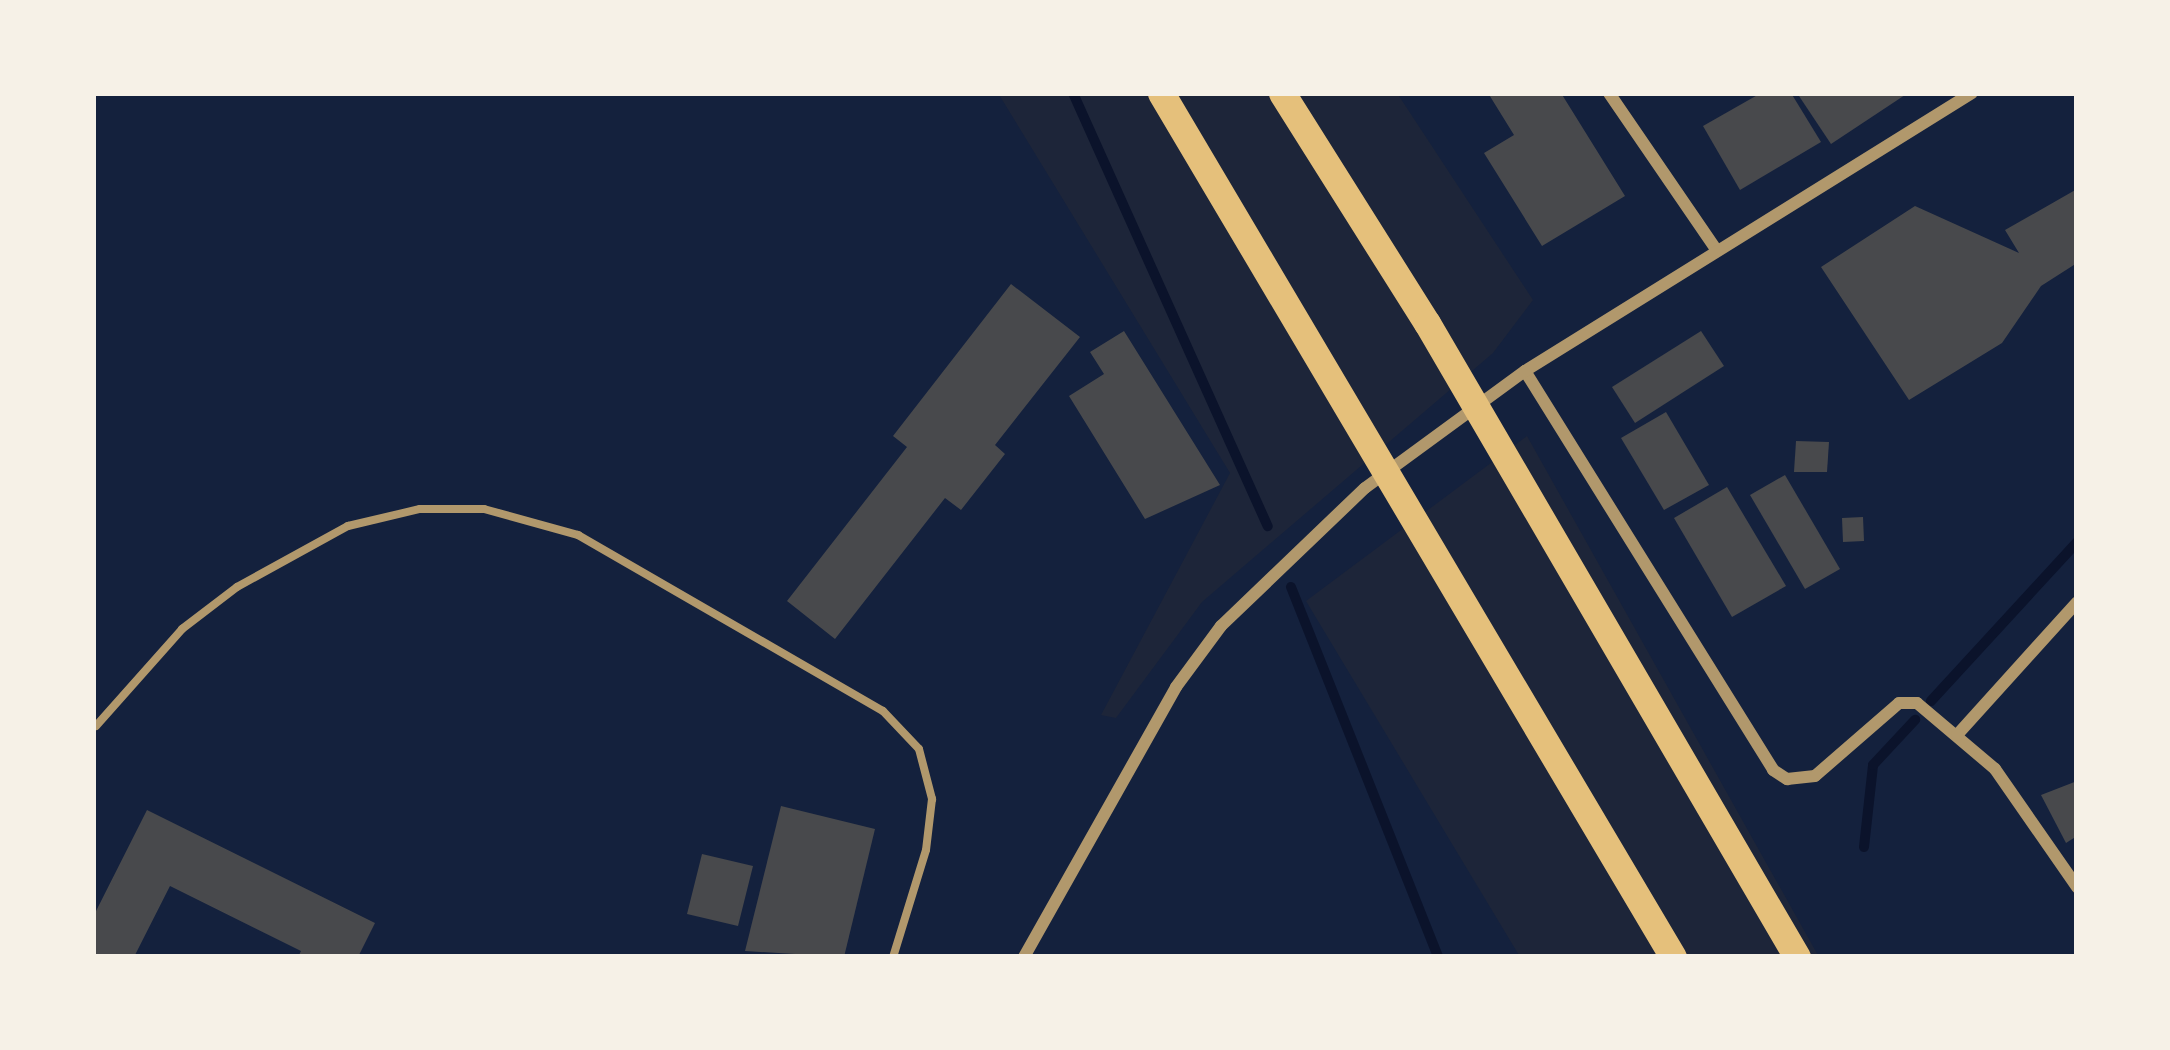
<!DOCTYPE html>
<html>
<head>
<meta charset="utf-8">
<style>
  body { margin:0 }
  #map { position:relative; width:2170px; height:1050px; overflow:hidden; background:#14213d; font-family:"DejaVu Sans",sans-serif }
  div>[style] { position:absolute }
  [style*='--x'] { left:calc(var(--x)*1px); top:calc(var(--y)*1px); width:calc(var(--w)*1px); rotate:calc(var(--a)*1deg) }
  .green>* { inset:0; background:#1d2539 }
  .stream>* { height:10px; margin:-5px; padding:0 5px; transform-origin:5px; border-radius:5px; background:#0b132b }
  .building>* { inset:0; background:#48494c }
  .service>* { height:8px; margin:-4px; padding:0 4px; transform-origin:4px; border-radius:4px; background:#b1986c }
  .minor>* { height:12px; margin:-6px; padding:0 6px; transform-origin:6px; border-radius:6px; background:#b1986c }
  .trunk>* { height:27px; margin:-13.5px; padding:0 13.5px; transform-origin:13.5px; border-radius:13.5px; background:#e5c07b }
  span { translate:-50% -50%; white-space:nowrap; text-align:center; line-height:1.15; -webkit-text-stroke:12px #f6f1e7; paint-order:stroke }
  .frame { position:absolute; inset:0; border:96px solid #f6f1e7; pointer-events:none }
</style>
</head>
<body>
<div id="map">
  <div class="green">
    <i style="clip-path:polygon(998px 93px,1397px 93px,1533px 300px,1493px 353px,1202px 602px,1116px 718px,1101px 715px,1230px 473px)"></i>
    <i style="clip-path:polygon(1527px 436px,1819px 957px,1520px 957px,1306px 601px)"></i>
  </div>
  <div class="stream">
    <i style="--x:1073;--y:93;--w:475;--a:65.8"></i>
    <i style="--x:1291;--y:587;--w:398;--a:68.3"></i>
    <i style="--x:1931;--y:701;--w:216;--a:-47.4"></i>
    <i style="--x:1864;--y:847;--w:82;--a:-83.7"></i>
    <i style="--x:1873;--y:765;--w:62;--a:-47"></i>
  </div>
  <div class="building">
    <i style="clip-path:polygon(1488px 93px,1561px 93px,1625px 196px,1542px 246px,1484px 153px,1514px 135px)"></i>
    <i style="clip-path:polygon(1761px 93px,1791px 93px,1821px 142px,1740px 190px,1703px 126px)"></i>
    <i style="clip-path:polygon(1797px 93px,1908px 93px,1831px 144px)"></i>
    <i style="clip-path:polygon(2077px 189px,2077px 263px,2041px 286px,2002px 343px,1909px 400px,1821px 267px,1915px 206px,2019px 253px,2005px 230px)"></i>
    <i style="clip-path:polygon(1011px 284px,1080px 337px,995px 445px,1005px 454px,961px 510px,945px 498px,835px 639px,787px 601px,907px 447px,893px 436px)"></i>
    <i style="clip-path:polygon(1124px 331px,1220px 485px,1145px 519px,1069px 396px,1104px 374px,1090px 352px)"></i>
    <i style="clip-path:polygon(1701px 331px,1724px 366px,1635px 423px,1612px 387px)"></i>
    <i style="clip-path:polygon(1666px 412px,1709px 485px,1664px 510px,1621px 438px)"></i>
    <i style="clip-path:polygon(1796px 441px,1829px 442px,1827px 472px,1794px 472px)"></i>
    <i style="clip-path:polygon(1785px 475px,1840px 569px,1805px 589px,1750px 495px)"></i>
    <i style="clip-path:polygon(1727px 487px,1786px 586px,1732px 617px,1674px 518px)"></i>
    <i style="clip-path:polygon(1863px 517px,1864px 541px,1843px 542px,1842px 518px)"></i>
    <i style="clip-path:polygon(2077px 781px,2077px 836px,2066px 843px,2041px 795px)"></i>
    <i style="clip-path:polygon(781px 806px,875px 829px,844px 957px,745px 951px)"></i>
    <i style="clip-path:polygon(147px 810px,375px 923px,358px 957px,298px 957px,301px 951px,170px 886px,134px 957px,93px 957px,93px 917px)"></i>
    <i style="clip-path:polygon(702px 854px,753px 866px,738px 926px,687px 914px)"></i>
  </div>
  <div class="service">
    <i style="--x:96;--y:726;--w:130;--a:-48.4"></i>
    <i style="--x:182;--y:629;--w:69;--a:-37.4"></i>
    <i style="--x:237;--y:587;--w:127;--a:-28.8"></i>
    <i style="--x:348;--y:526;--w:74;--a:-13.3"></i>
    <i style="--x:420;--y:509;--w:64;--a:0"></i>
    <i style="--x:484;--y:509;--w:98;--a:15.5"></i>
    <i style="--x:578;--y:535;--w:352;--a:30"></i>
    <i style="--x:883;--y:711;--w:52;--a:46.5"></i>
    <i style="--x:919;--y:749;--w:52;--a:75.4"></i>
    <i style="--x:932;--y:799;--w:51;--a:96.7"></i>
    <i style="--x:926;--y:850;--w:112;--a:107.1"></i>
  </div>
  <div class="minor">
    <i style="--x:1609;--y:93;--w:191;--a:55.6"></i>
    <i style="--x:1525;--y:371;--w:470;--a:58.1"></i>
    <i style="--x:1773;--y:770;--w:17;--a:33"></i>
    <i style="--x:1787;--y:779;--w:28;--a:-6"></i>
    <i style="--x:1815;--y:776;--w:111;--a:-41"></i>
    <i style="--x:1899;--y:703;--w:18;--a:0"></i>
    <i style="--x:1917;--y:703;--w:102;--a:40.2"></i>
    <i style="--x:1995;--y:769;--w:144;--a:55.2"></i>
    <i style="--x:1957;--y:735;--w:179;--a:-47.9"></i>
    <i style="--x:1024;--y:957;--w:310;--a:-60.6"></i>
    <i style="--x:1176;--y:687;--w:76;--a:-53.6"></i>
    <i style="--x:1221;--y:626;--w:199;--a:-43.8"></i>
    <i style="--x:1365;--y:488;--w:198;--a:-36.2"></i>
    <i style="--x:1525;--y:371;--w:526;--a:-31.88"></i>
  </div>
  <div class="trunk">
    <i style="--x:1161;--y:93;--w:1004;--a:59.35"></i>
    <i style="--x:1282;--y:93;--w:272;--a:57.8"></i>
    <i style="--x:1427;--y:323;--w:734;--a:59.73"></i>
  </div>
  <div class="frame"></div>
</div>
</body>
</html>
